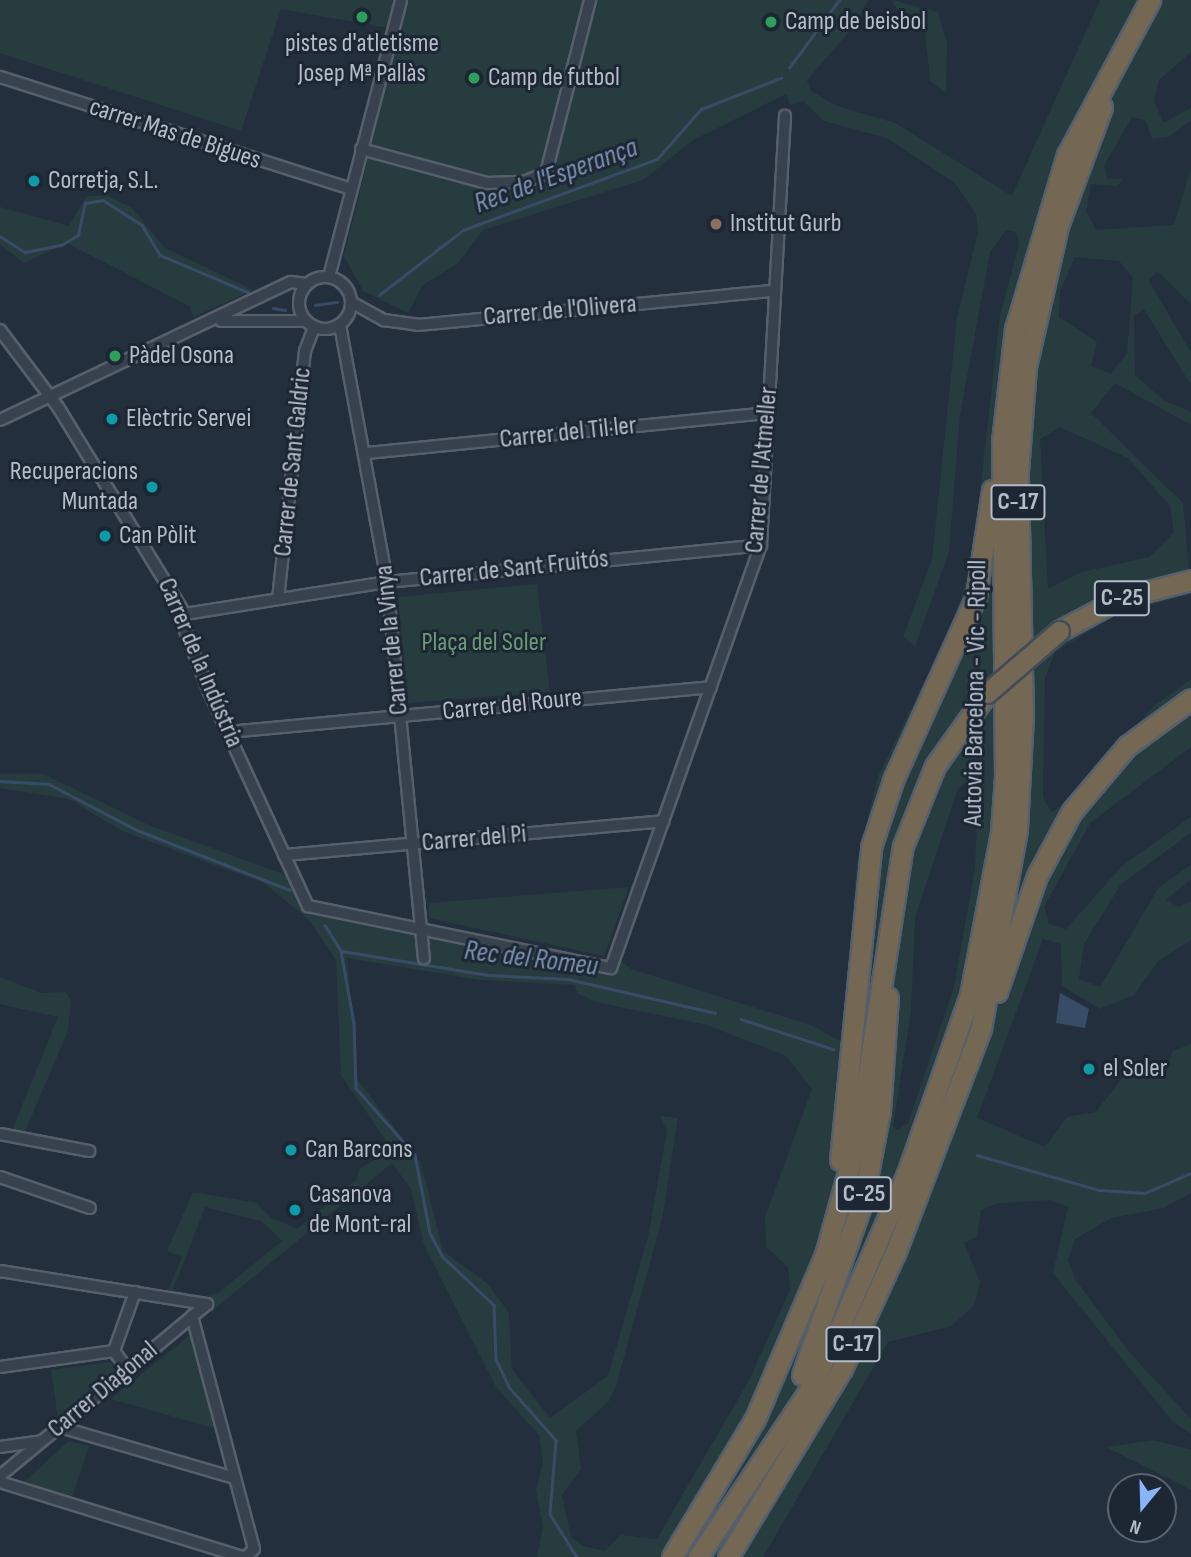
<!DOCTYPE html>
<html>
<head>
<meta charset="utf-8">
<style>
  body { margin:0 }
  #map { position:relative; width:1191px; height:1557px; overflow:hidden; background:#242f3e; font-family:"Sofia Sans Condensed",sans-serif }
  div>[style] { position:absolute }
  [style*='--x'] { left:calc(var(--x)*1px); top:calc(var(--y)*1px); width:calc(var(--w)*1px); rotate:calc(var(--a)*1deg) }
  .green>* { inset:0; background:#263c3f }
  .water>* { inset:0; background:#394c67 }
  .stream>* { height:2.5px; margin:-1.25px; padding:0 1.25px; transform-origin:1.25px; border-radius:1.25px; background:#394c67 }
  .roads { filter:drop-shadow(2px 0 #565f6c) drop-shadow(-2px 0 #565f6c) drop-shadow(0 2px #565f6c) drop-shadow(0 -2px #565f6c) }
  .street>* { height:10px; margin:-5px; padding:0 5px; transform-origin:5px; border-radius:5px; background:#38414e }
  .street>.ring { margin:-5px; padding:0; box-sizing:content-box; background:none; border:10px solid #38414e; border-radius:50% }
  .highway>* { height:19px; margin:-9.5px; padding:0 9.5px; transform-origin:9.5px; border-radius:9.5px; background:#746855 }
  .bridges { filter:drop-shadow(2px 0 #434c59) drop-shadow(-2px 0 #434c59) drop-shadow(0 2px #434c59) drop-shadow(0 -2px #434c59) }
  .highway-bridge>* { height:19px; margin:-9.5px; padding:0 9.5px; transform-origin:9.5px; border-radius:9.5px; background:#746855 }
  .dots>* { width:19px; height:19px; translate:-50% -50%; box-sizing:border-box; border:4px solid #1d2633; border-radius:50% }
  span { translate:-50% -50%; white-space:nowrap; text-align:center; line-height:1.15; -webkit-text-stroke:6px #1d2633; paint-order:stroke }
  .shield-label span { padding:2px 5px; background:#1d2633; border:2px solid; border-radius:5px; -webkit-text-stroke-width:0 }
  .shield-label { font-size:24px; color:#b4bcc9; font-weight:700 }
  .poi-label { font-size:26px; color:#b4bcc9 }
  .left { translate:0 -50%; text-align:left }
  .right { translate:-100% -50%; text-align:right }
  .street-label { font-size:26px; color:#b4bcc9 }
  .park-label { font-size:26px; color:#6b9a76 }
  .water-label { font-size:28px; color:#7c92b1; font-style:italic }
  .north { position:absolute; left:1107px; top:1473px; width:70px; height:70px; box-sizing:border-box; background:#1d2633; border:2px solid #59626f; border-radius:50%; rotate:199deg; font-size:19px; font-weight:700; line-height:28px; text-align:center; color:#b4bcc9 }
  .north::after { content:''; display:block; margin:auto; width:24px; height:32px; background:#8ab4f8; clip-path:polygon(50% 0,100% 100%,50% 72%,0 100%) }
</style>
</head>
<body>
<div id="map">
  <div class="green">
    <i style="clip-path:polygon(evenodd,0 0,868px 0,855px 25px,807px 80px,811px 91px,837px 106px,895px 123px,1012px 196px,1100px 0,1191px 0,1191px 52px,1159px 80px,1154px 100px,1163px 123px,1191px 108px,1191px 121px,1168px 137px,1152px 139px,1146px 121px,1132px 117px,1104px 166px,1108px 179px,1123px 178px,1118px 186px,1091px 184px,1086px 211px,1096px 230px,1174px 225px,1191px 169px,1191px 304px,1158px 272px,1148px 279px,1191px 353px,1191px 385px,1144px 309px,1134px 316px,1135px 375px,1163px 400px,1191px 412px,1191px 425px,1115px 383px,1091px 413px,1183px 503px,1191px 594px,1119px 613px,1055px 652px,1045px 678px,1043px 797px,1051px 812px,1064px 805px,1154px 706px,1191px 679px,1191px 747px,1090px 823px,1044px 907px,1049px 924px,1066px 929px,1122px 866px,1191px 817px,1191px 833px,1121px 884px,1084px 944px,1079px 979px,1100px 987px,1159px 887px,1191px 865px,1191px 879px,1166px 900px,1179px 907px,1191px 901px,1191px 940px,1158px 961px,1134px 995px,1100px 1009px,1062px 986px,1061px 944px,1043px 939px,977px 1118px,1045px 1147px,1067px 1117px,1096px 1112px,1122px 1078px,1162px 1077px,1173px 1051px,1191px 1044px,1191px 1193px,1164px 1208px,1111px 1218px,1075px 1239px,1068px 1260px,1075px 1279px,1130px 1353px,1191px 1419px,1191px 1434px,1172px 1421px,1053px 1273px,1068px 1207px,1051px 1200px,999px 1203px,981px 1210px,977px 1237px,964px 1243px,980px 1282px,974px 1306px,951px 1326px,888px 1342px,763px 1557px,537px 1557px,543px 1526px,536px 1490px,543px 1462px,539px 1435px,496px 1387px,424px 1245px,411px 1189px,392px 1163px,212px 1311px,204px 1300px,168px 1290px,182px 1257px,167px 1251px,193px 1192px,257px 1203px,270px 1217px,297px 1229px,357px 1179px,359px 1169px,387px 1153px,385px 1139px,341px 1075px,336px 960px,309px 920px,264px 883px,122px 831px,69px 799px,0 788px,0 774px,43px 774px,151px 826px,286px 875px,303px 911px,611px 973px,617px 958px,631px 969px,811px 1025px,842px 1042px,857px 861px,878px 777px,953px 622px,972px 563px,1000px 316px,1019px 244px,1016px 232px,1006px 230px,990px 252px,960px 415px,949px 552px,915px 646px,903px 637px,932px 559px,957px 318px,978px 232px,976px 214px,955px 183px,887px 138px,824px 121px,803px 101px,790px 105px,786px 94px,693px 140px,643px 180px,483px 230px,458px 263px,423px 285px,408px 313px,363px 291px,344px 256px,400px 30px,281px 9px,241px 131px,0 53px,0 0,1075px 257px,1119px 261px,1133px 278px,1127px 353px,1111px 374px,1091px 366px,1097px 342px,1059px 317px,1060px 291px,1075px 257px,0 0,1060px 427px,1128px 458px,1170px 506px,1174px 533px,1149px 557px,1082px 572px,1048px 589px,1040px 439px,1060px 427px,0 0,979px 774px,975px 868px,954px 987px,908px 1123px,898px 1130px,893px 1127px,911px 1011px,915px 917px,958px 788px,979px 774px,0 0,347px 958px,480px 980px,575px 985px,577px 993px,596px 1002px,707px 1025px,786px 1056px,812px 1089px,765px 1217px,766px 1247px,788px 1267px,790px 1290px,749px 1380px,657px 1539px,621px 1535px,605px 1551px,583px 1546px,571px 1537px,562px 1495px,581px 1469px,576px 1431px,609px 1401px,616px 1386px,662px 1219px,678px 1118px,660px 1116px,667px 1131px,648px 1237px,608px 1376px,550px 1418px,512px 1369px,509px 1313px,488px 1284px,443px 1251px,421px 1163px,357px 1079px,347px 958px,0 0,205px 1207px,261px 1221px,282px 1241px,218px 1293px,204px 1296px,173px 1290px,205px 1207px)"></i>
    <i style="clip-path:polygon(892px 0,938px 12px,947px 44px,946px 93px,930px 81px,924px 22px,901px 17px)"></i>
    <i style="clip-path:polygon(106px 195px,132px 208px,165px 248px,253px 290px,194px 317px,189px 306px,67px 243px,24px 263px,0 244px,0 207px,69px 226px,87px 196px)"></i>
    <i style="clip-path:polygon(537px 584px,550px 692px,408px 703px,398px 597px)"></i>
    <i style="clip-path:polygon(629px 887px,604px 956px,429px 918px,429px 903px)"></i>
    <i style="clip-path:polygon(0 977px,42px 993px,66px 992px,71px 1001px,68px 1031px,23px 1136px,11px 1133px,58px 1017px,0 1004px)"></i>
    <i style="clip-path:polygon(191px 1334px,214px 1428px,111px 1399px)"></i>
    <i style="clip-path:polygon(111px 1362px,115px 1371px,58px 1419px,51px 1370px)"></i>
    <i style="clip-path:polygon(1154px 1440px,1191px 1450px,1191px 1490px,1106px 1447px)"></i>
    <i style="clip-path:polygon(69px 1441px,89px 1446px,72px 1497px,24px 1482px)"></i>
  </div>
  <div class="water">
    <i style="clip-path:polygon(1060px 993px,1089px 1009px,1085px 1028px,1056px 1023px)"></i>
  </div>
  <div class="stream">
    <i style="--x:789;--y:68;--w:84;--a:-53.7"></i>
    <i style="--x:0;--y:236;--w:30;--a:33"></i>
    <i style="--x:25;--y:252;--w:37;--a:-11"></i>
    <i style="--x:61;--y:245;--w:20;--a:-30"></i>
    <i style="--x:78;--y:235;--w:33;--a:-78"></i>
    <i style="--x:85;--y:203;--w:18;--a:-9"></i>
    <i style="--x:103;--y:200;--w:46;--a:32.7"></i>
    <i style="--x:142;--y:225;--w:35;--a:59"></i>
    <i style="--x:160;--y:255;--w:98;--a:22.9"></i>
    <i style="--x:379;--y:295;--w:106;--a:-37.7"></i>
    <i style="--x:463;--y:230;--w:207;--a:-20.1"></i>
    <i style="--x:657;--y:159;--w:67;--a:-48.7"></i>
    <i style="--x:701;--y:109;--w:86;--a:-21.2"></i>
    <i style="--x:315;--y:305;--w:22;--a:-8"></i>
    <i style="--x:273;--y:308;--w:12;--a:9"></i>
    <i style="--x:0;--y:781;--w:49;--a:3.5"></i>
    <i style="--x:49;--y:784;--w:99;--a:27.6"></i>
    <i style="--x:137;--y:830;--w:164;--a:21.4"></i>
    <i style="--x:325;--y:925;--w:31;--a:58"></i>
    <i style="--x:341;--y:951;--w:73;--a:79.8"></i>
    <i style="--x:354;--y:1023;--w:65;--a:88.2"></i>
    <i style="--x:356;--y:1088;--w:89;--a:48.6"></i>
    <i style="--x:415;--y:1155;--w:79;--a:79.1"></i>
    <i style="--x:430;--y:1233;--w:27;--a:62"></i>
    <i style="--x:443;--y:1257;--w:70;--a:43.3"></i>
    <i style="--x:494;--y:1305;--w:54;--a:87.9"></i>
    <i style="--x:496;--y:1359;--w:31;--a:65"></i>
    <i style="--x:509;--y:1387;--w:71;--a:48.4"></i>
    <i style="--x:556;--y:1440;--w:74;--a:94.6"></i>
    <i style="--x:550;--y:1514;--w:51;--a:57.9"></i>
    <i style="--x:342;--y:951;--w:148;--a:9.3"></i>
    <i style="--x:488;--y:975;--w:80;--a:2.9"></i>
    <i style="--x:568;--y:979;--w:151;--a:13"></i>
    <i style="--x:741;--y:1019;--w:97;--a:18.1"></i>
    <i style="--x:977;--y:1155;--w:127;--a:16"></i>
    <i style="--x:1099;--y:1190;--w:46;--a:3.7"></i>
    <i style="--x:1145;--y:1193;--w:50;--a:-23.5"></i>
  </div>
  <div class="roads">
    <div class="street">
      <i style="--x:0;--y:77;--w:367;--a:17.7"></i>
      <i style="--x:361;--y:149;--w:131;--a:15.1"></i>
      <i style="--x:487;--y:183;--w:37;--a:-2"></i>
      <i style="--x:524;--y:182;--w:24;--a:-22"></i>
      <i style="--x:546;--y:173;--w:179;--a:-75.7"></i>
      <i class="ring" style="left:299px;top:277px;width:42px;height:42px"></i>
      <i style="--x:329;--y:277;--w:286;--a:-75.4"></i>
      <i style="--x:351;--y:302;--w:38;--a:29"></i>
      <i style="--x:384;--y:320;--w:34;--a:8"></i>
      <i style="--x:418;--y:325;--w:357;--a:-5.5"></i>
      <i style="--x:221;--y:321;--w:85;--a:0"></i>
      <i style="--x:340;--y:325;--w:261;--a:79.6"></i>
      <i style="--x:387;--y:582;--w:378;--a:84.4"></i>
      <i style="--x:0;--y:330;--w:96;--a:53"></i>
      <i style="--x:58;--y:407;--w:243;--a:58.5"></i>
      <i style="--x:185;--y:614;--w:16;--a:90"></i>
      <i style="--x:185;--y:630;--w:66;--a:68.8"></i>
      <i style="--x:209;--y:692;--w:236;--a:65.2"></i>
      <i style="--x:308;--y:906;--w:309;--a:11.6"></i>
      <i style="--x:611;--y:968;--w:449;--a:-70.5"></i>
      <i style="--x:761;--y:545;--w:430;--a:-86.8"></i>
      <i style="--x:0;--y:420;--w:322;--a:-25.4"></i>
      <i style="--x:291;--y:282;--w:16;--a:7"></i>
      <i style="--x:367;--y:453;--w:404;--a:-5.7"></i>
      <i style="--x:278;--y:599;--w:249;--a:-83.8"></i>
      <i style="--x:305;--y:351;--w:26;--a:-69"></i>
      <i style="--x:185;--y:614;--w:205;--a:-9"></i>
      <i style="--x:387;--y:582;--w:376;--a:-5.6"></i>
      <i style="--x:228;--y:732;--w:485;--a:-5.3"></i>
      <i style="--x:284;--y:855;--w:381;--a:-5.1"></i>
      <i style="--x:0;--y:1134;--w:91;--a:10.8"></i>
      <i style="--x:0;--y:1177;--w:95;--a:19"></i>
      <i style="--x:0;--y:1271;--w:210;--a:9.1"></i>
      <i style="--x:192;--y:1316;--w:241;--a:75.1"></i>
      <i style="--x:254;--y:1549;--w:11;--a:135"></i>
      <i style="--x:114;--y:1351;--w:63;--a:-70.4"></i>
      <i style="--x:0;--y:1367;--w:115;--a:-8"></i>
      <i style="--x:114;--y:1351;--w:24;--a:54"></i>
      <i style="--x:60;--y:1427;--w:181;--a:16.3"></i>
      <i style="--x:0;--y:1447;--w:42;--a:-8.1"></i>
      <i style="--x:0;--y:1476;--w:269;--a:-39.7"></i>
      <i style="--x:0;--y:1482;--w:254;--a:17.2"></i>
    </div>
    <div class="highway">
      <i style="--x:1059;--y:631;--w:70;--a:-28"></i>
      <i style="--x:1121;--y:598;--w:72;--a:-14.4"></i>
      <i style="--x:997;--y:992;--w:123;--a:-71"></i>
      <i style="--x:1037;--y:876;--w:74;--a:-61.7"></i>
      <i style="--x:1072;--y:811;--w:85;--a:-49.8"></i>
      <i style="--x:1127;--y:746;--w:79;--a:-36.3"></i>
      <i style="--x:840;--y:1160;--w:315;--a:-84.3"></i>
      <i style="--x:871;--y:847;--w:73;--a:-71.6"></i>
      <i style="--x:894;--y:778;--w:200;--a:-65.7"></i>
      <i style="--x:976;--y:596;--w:107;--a:-81.4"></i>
      <i style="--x:802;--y:1375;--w:185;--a:-70.8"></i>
      <i style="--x:863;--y:1200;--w:91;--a:-79.2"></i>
      <i style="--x:880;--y:1111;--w:114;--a:-86"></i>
      <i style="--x:672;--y:1557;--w:161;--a:-59"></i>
      <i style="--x:755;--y:1419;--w:178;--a:-66.9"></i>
      <i style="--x:825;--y:1255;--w:128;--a:-74.5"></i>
      <i style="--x:859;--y:1132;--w:289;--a:-81.3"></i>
      <i style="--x:903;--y:846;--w:86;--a:-68.2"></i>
      <i style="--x:935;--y:766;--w:90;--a:-54.5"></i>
      <i style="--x:698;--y:1557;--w:198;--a:-56.3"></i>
      <i style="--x:808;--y:1392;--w:72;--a:-63.8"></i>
      <i style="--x:840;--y:1327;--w:167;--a:-66.4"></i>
      <i style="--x:907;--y:1174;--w:190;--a:-70.6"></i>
      <i style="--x:970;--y:995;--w:166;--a:-79.2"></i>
      <i style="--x:1001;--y:832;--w:56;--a:-85.9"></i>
      <i style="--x:1005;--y:776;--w:335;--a:-90.5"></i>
      <i style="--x:1002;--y:441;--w:113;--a:-83.4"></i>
      <i style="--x:1015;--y:329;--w:182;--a:-73.4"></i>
      <i style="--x:1067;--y:155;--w:176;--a:-61.8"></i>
      <i style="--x:728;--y:1557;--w:220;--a:-58.8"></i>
      <i style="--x:842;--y:1369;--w:130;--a:-65.4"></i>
      <i style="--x:896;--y:1251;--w:239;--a:-69.1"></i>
      <i style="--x:981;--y:1028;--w:202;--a:-79.7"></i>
      <i style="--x:1017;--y:829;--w:113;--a:-87"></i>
      <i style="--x:1023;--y:716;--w:245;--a:-91.2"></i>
      <i style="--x:1018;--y:471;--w:104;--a:-85.6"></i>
      <i style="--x:1026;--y:367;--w:145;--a:-77.2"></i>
      <i style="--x:1058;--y:226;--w:127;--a:-69.7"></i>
    </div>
  </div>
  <div class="bridges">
    <div class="highway-bridge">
      <i style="--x:987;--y:693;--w:95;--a:-40.7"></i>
    </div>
  </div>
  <div class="dots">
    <i style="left:362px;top:17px;background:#2e9e5b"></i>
    <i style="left:771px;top:22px;background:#2e9e5b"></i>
    <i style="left:474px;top:78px;background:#2e9e5b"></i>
    <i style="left:34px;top:181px;background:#0f9aa8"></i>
    <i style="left:716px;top:224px;background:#8d6e63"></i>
    <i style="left:115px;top:356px;background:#2e9e5b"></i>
    <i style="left:112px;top:419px;background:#0f9aa8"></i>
    <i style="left:152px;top:487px;background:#0f9aa8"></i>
    <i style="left:105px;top:536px;background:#0f9aa8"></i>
    <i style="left:1089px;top:1069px;background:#0f9aa8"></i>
    <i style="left:291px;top:1150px;background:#0f9aa8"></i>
    <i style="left:295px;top:1210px;background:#0f9aa8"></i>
  </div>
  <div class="shield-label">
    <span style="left:1018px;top:502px">C-17</span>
    <span style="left:1122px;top:598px">C-25</span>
    <span style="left:864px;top:1194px">C-25</span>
    <span style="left:853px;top:1344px">C-17</span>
  </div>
  <div class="poi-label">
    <span class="left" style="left:785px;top:22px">Camp de beisbol</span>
    <span style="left:362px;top:59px">pistes d'atletisme<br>Josep Mª Pallàs</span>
    <span class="left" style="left:488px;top:78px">Camp de futbol</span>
    <span class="left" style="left:48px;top:181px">Corretja, S.L.</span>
    <span class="left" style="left:730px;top:224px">Institut Gurb</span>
    <span class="left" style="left:129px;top:356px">Pàdel Osona</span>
    <span class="left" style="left:126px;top:419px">Elèctric Servei</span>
    <span class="right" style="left:138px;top:487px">Recuperacions<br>Muntada</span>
    <span class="left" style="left:119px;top:536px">Can Pòlit</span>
    <span class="left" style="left:1103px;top:1069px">el Soler</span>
    <span class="left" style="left:305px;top:1150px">Can Barcons</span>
    <span class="left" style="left:309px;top:1210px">Casanova<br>de Mont-ral</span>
  </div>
  <div class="street-label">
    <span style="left:175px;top:134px;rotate:18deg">carrer Mas de Bigues</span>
    <span style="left:560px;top:311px;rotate:-5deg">Carrer de l'Olivera</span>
    <span style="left:568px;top:433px;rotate:-6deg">Carrer del Til·ler</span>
    <span style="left:293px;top:462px;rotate:-84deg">Carrer de Sant Galdric</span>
    <span style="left:762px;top:470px;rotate:-85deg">Carrer de l'Atmeller</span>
    <span style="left:514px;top:569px;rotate:-6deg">Carrer de Sant Fruitós</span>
    <span style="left:392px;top:640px;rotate:-96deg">Carrer de la Vinya</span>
    <span style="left:200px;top:663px;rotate:67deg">Carrer de la Indústria</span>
    <span style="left:976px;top:693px;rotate:-89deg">Autovia Barcelona - Vic - Ripoll</span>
    <span style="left:512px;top:705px;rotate:-6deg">Carrer del Roure</span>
    <span style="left:474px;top:839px;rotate:-5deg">Carrer del Pi</span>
    <span style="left:103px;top:1390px;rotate:-40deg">Carrer Diagonal</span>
  </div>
  <div class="park-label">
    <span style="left:484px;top:643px">Plaça del Soler</span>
  </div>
  <div class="water-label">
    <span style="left:556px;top:176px;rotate:-20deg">Rec de l'Esperança</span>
    <span style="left:531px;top:959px;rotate:7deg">Rec del Romeu</span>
  </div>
  <div class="north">N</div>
</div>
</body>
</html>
